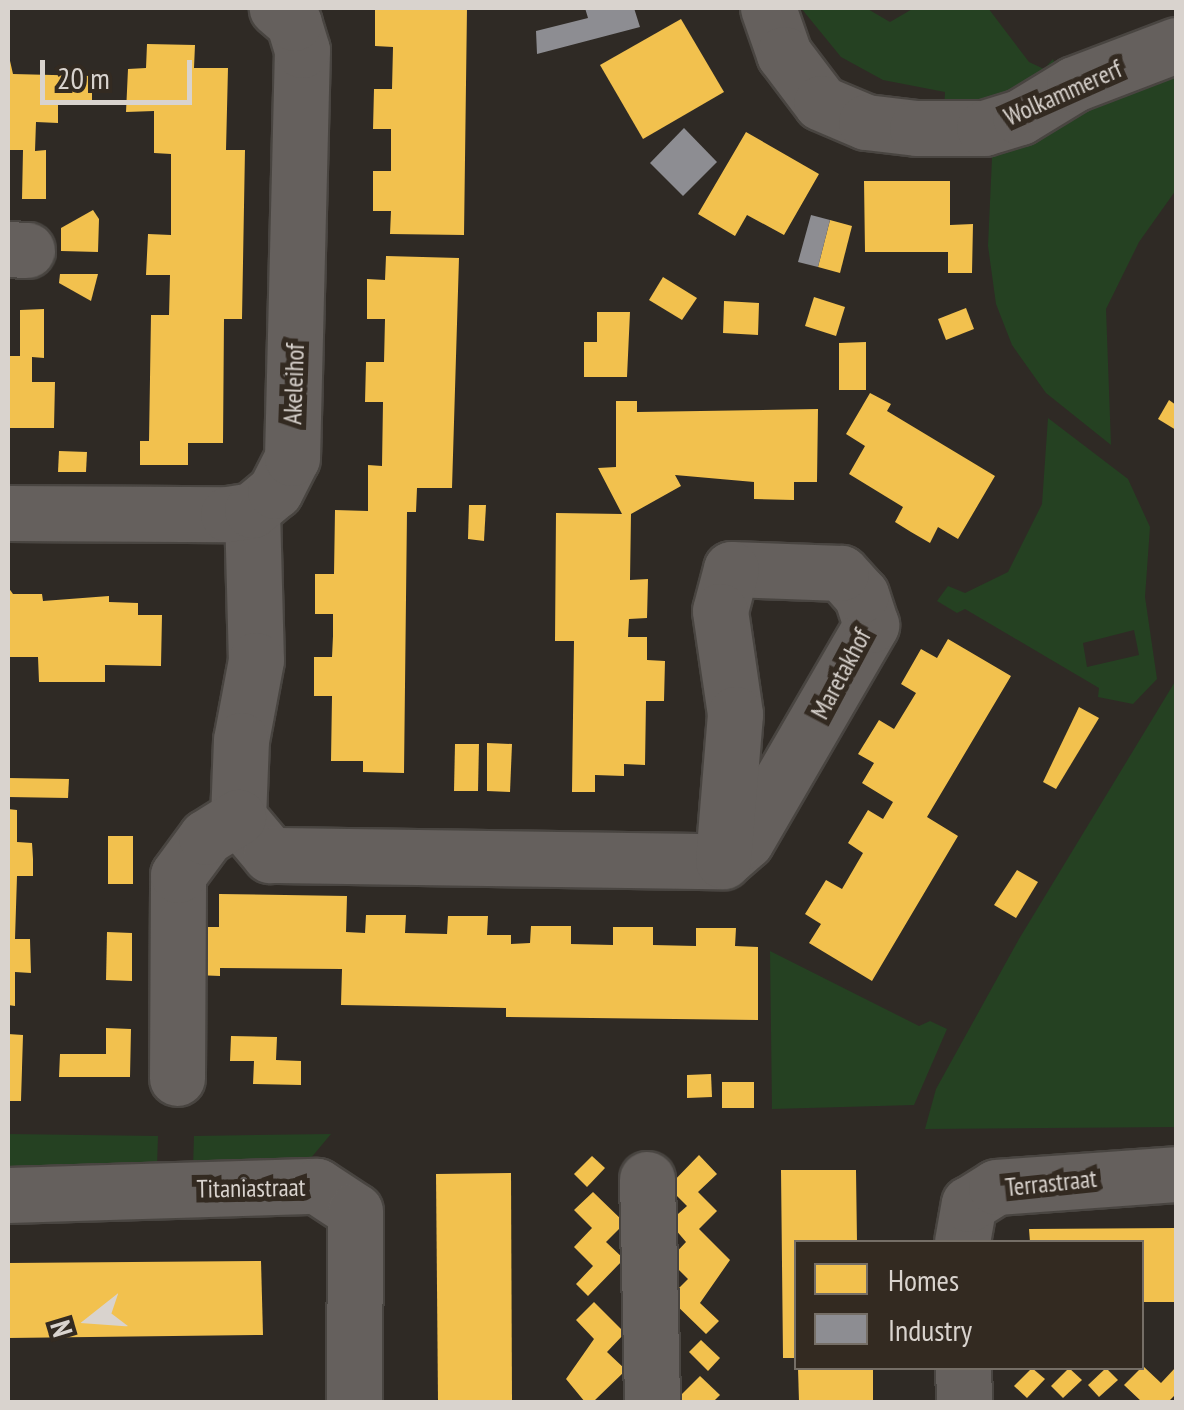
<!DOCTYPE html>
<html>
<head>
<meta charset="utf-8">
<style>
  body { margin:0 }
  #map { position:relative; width:1184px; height:1410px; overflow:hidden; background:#2f2a25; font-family:"PT Sans Narrow",sans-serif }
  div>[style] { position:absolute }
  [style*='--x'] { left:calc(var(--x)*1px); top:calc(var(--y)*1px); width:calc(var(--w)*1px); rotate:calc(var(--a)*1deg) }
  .green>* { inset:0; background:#254122 }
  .homes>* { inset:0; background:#f2c14e }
  .industry>* { inset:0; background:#8d8d92 }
  .roads { filter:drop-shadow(2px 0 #494541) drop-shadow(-2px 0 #494541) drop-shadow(0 2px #494541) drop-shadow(0 -2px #494541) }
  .minor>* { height:55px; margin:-27.5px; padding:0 27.5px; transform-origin:27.5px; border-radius:27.5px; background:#65605d }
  span { translate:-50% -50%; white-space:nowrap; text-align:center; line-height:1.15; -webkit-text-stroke:10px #332a21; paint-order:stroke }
  .street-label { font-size:25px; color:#d9d3ce }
  .frame { position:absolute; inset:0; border:10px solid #d9d3ce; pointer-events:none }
  .legend { position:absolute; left:794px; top:1240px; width:350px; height:130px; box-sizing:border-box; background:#332a21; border:2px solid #756e66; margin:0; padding:12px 18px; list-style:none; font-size:30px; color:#d9d3ce }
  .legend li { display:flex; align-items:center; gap:20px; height:50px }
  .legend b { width:50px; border:2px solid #756e66 }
  .north { position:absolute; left:40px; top:1270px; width:100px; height:100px; -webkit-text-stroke:8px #332a21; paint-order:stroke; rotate:253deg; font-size:28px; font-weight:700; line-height:40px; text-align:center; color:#d9d3ce }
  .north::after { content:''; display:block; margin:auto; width:35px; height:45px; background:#d9d3ce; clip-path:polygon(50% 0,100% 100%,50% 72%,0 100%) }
  .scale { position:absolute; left:40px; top:60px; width:152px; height:45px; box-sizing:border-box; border:5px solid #d9d3ce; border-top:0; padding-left:12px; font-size:30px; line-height:35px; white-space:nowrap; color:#d9d3ce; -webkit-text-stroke:8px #332a21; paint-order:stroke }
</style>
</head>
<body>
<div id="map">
  <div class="green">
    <i style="clip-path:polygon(801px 8px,866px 8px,890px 22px,914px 8px,988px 8px,1029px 62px,1044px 69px,1053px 59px,1060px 78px,944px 111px,945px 92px,883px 80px,841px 57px)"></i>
    <i style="clip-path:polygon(1176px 67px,1176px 190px,1139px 242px,1106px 309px,1111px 445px,1046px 393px,1012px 345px,996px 304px,988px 246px,993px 136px)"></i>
    <i style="clip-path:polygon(evenodd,1048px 418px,1128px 479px,1150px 527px,1145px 597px,1157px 679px,1133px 704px,1098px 697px,1099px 688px,965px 609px,957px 613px,937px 601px,948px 586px,965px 593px,1008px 572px,1042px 504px,1048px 418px,1134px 630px,1139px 655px,1087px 667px,1083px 643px,1134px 630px)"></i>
    <i style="clip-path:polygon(1176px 680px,1176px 1127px,925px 1129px,936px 1089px,1019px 939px)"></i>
    <i style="clip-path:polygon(770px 951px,919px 1026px,930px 1021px,947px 1029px,914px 1105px,772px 1109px)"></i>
    <i style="clip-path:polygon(8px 1134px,158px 1136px,157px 1167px,8px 1168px)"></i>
    <i style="clip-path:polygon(331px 1134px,300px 1171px,193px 1167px,194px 1136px)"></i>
  </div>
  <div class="homes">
    <i style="clip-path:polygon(375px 8px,467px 8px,464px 235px,390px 234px,391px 211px,373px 211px,373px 171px,391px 171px,391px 129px,373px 129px,374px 89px,392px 89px,393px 47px,375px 46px)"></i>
    <i style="clip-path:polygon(681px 19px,724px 92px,643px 139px,600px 65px)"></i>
    <i style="clip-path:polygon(147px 44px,195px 45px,194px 68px,228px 68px,226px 150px,245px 150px,242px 319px,224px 319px,223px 443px,188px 443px,188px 465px,140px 465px,140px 441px,149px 441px,151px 315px,169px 315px,170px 275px,146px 275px,148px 234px,171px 235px,171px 154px,154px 153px,154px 111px,126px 112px,128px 69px,146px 68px)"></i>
    <i style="clip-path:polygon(8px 52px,13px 74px,92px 76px,92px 100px,58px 100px,58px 123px,36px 122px,35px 151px,46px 150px,46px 199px,22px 199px,23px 150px,8px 150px)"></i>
    <i style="clip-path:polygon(746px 132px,819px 174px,784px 235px,747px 215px,735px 236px,698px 214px)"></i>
    <i style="clip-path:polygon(864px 181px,950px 181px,950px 225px,973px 224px,972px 273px,948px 273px,948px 252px,865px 252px)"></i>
    <i style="clip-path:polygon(93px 210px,99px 219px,98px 252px,61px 251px,61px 228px)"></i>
    <i style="clip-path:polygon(830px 220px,852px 226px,840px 273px,818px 267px)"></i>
    <i style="clip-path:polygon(386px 256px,459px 258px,452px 488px,417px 488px,416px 512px,407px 512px,404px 773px,363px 772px,363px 761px,331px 761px,332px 696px,314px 696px,314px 657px,332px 657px,333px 636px,333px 614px,315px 614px,315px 574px,334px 574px,335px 510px,368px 511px,368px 465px,382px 466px,383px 402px,365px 402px,366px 362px,384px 362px,385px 319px,367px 319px,367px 279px,385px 280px)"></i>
    <i style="clip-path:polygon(60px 274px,98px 274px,91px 301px,59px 283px)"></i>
    <i style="clip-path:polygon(663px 277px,697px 298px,682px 320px,649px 300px)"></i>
    <i style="clip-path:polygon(814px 297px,845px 307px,836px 336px,805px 326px)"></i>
    <i style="clip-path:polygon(724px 301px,759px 303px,758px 335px,723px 333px)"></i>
    <i style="clip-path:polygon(966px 308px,974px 329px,946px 340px,938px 319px)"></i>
    <i style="clip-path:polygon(44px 309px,44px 358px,32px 357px,32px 382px,55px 382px,54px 428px,8px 428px,8px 356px,20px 356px,20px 310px)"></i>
    <i style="clip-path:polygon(597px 312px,630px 312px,627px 377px,584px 377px,584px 342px,597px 342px)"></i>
    <i style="clip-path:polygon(866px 342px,866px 390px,839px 390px,839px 343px)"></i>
    <i style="clip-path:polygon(870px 393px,891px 404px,887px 411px,995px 476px,958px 539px,938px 527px,930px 543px,911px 532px,895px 522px,903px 507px,849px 474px,865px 446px,846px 434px)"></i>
    <i style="clip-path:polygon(1169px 400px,1176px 405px,1176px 430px,1158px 419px)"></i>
    <i style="clip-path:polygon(616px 401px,637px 401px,637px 412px,818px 409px,817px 482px,794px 482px,794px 500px,754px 499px,754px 482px,675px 475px,681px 486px,631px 514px,630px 580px,648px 579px,647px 618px,629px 619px,628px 637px,647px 637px,647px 660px,665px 661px,664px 701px,646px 701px,645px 765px,624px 764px,624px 776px,595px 775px,595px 792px,572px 792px,574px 641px,555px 641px,556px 513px,622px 514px,598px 468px,616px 467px)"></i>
    <i style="clip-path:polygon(59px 451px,87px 452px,86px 472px,58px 472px)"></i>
    <i style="clip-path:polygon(469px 505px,486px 505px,484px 541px,468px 539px)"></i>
    <i style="clip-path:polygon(8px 587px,13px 594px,42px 594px,43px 601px,109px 596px,109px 602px,138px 603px,138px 615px,162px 615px,161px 666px,105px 665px,105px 682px,39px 682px,38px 657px,8px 657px)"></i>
    <i style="clip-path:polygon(948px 639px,1011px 676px,927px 817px,958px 836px,872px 981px,809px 943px,821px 924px,805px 914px,826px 880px,842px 889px,863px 853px,848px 843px,868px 810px,883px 819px,893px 802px,862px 783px,874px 763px,858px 754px,879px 720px,894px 729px,916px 693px,901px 684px,921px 649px,937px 658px)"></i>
    <i style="clip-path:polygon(1079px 707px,1099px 718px,1056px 789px,1043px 782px)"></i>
    <i style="clip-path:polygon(487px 743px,512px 744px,510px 792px,487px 791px)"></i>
    <i style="clip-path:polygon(455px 744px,479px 744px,478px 791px,454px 791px)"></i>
    <i style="clip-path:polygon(8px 778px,69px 779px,68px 798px,8px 797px)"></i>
    <i style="clip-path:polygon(8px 809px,17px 810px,17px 842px,32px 843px,33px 859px,33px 876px,17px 876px,15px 939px,30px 939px,31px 973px,15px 972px,15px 1006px,8px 1005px)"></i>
    <i style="clip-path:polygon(108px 836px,133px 836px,133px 884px,108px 884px)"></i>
    <i style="clip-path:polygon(1017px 870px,1038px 882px,1016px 918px,994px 905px)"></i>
    <i style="clip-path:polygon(219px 894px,347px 896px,346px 932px,365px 933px,366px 915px,406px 915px,405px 933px,447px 934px,448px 916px,488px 916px,487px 935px,511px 935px,511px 944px,530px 943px,531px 926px,571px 926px,571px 944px,613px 945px,613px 927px,653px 927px,653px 945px,696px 946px,696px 928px,736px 928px,735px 946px,758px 947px,758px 1020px,506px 1017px,506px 1008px,341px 1005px,342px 969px,220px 968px,220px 976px,196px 975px,196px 927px,219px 927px)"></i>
    <i style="clip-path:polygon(107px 932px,132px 933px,132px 981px,106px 980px)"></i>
    <i style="clip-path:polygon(106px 1028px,131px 1029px,130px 1077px,59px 1077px,60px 1054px,106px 1054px)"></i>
    <i style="clip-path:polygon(8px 1034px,23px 1035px,21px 1101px,8px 1101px)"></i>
    <i style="clip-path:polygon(231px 1036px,277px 1037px,276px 1060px,301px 1061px,301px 1085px,253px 1084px,254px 1061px,230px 1061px)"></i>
    <i style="clip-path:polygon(711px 1074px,712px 1097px,687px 1098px,687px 1075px)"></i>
    <i style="clip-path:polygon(722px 1082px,754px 1082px,754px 1108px,722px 1108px)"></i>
    <i style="clip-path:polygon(699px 1155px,717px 1174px,698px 1192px,717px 1211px,699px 1229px,730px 1260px,700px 1303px,719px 1321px,706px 1334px,669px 1298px,688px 1279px,669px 1260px,686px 1242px,669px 1222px,687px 1206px,668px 1187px)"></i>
    <i style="clip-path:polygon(592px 1156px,605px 1168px,587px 1187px,574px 1174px)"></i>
    <i style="clip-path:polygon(781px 1170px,856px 1170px,857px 1242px,796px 1242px,796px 1358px,783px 1358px)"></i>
    <i style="clip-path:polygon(511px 1173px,512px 1402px,438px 1402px,436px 1174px)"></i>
    <i style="clip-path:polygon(593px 1192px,625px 1223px,606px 1242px,624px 1259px,588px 1296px,576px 1284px,593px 1266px,574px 1247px,592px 1228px,574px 1210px)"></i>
    <i style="clip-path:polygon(1176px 1228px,1176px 1302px,1142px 1302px,1142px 1242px,1030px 1242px,1029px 1229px)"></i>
    <i style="clip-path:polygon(261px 1261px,263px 1335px,8px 1338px,8px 1263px)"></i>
    <i style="clip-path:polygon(594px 1302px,625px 1333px,607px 1352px,626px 1370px,593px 1402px,585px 1402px,566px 1379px,594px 1339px,576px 1320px)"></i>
    <i style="clip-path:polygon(701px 1340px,720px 1358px,708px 1371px,689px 1352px)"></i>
    <i style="clip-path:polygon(1143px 1366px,1161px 1383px,1176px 1367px,1176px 1394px,1168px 1402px,1142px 1402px,1124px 1385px)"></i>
    <i style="clip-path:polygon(798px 1368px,873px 1368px,873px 1402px,799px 1402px)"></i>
    <i style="clip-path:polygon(1032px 1368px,1045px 1379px,1027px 1398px,1014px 1386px)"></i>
    <i style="clip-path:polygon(1069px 1368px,1082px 1380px,1063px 1398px,1051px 1386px)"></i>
    <i style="clip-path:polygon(1106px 1368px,1118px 1380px,1099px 1397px,1088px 1385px)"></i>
    <i style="clip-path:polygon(700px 1376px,720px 1395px,713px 1402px,674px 1402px)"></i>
  </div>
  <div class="industry">
    <i style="clip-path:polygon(585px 8px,634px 8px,640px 27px,537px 54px,536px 31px,588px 18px)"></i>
    <i style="clip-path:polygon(684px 128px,717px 162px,683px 196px,650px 163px)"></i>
    <i style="clip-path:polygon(811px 215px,830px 220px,818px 267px,798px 262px)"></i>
  </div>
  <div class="roads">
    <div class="minor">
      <i style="--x:768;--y:8;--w:49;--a:70.8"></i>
      <i style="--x:784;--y:54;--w:61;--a:52.9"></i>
      <i style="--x:821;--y:103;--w:49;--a:22.9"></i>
      <i style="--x:866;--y:122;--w:51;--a:6.7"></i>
      <i style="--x:917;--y:128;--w:67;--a:0"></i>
      <i style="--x:984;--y:128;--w:38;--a:-17"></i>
      <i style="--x:1020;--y:117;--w:63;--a:-31.4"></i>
      <i style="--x:1074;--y:84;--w:109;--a:-20.9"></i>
      <i style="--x:8;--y:249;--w:19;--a:3"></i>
      <i style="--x:252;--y:510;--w:150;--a:88.5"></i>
      <i style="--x:256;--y:660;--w:81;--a:100.6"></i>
      <i style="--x:241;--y:740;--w:77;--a:92.2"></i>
      <i style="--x:238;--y:817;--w:50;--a:49.9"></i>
      <i style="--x:270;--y:855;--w:453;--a:0.8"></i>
      <i style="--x:723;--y:861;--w:30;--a:-41"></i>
      <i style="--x:746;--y:841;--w:250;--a:-59.9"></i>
      <i style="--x:871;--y:625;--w:32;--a:-108"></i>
      <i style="--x:861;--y:595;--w:30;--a:-132"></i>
      <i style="--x:841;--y:573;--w:110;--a:-177.9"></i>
      <i style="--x:731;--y:569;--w:43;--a:104.7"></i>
      <i style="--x:720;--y:611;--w:104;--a:81.7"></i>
      <i style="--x:735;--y:714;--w:147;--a:94.7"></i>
      <i style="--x:8;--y:513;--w:220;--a:0.3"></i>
      <i style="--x:228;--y:514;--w:24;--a:-9"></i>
      <i style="--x:252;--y:510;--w:30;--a:-40"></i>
      <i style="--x:275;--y:491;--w:37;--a:-63"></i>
      <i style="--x:292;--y:458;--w:408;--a:-88.6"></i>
      <i style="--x:302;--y:50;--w:28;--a:-107"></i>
      <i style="--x:294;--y:23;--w:23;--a:-139"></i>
      <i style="--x:177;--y:1078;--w:203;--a:-89.7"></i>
      <i style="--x:178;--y:875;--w:47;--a:-53.6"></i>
      <i style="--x:206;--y:837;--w:38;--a:-32"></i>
      <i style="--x:647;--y:1179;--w:223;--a:88.7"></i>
      <i style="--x:8;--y:1195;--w:309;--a:-1.7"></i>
      <i style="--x:317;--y:1186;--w:45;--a:33.3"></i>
      <i style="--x:355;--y:1211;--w:191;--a:90.3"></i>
      <i style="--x:962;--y:1242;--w:39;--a:-80"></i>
      <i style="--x:969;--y:1204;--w:32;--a:-32"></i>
      <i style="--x:996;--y:1187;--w:180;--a:-4.1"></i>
      <i style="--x:963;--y:1368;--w:34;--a:88"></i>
    </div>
  </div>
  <div class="street-label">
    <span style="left:1063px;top:93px;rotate:-24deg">Wolkammererf</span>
    <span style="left:294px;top:384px;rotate:-88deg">Akeleihof</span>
    <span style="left:841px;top:674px;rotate:-62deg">Maretakhof</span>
    <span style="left:1051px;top:1183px;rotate:-6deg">Terrastraat</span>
    <span style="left:251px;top:1188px;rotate:-1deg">Titaniastraat</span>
  </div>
  <div class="frame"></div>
  <ul class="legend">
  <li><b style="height:28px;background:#f2c14e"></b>Homes</li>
  <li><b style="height:28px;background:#8d8d92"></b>Industry</li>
  </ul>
  <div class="north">N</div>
  <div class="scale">20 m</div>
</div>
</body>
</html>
